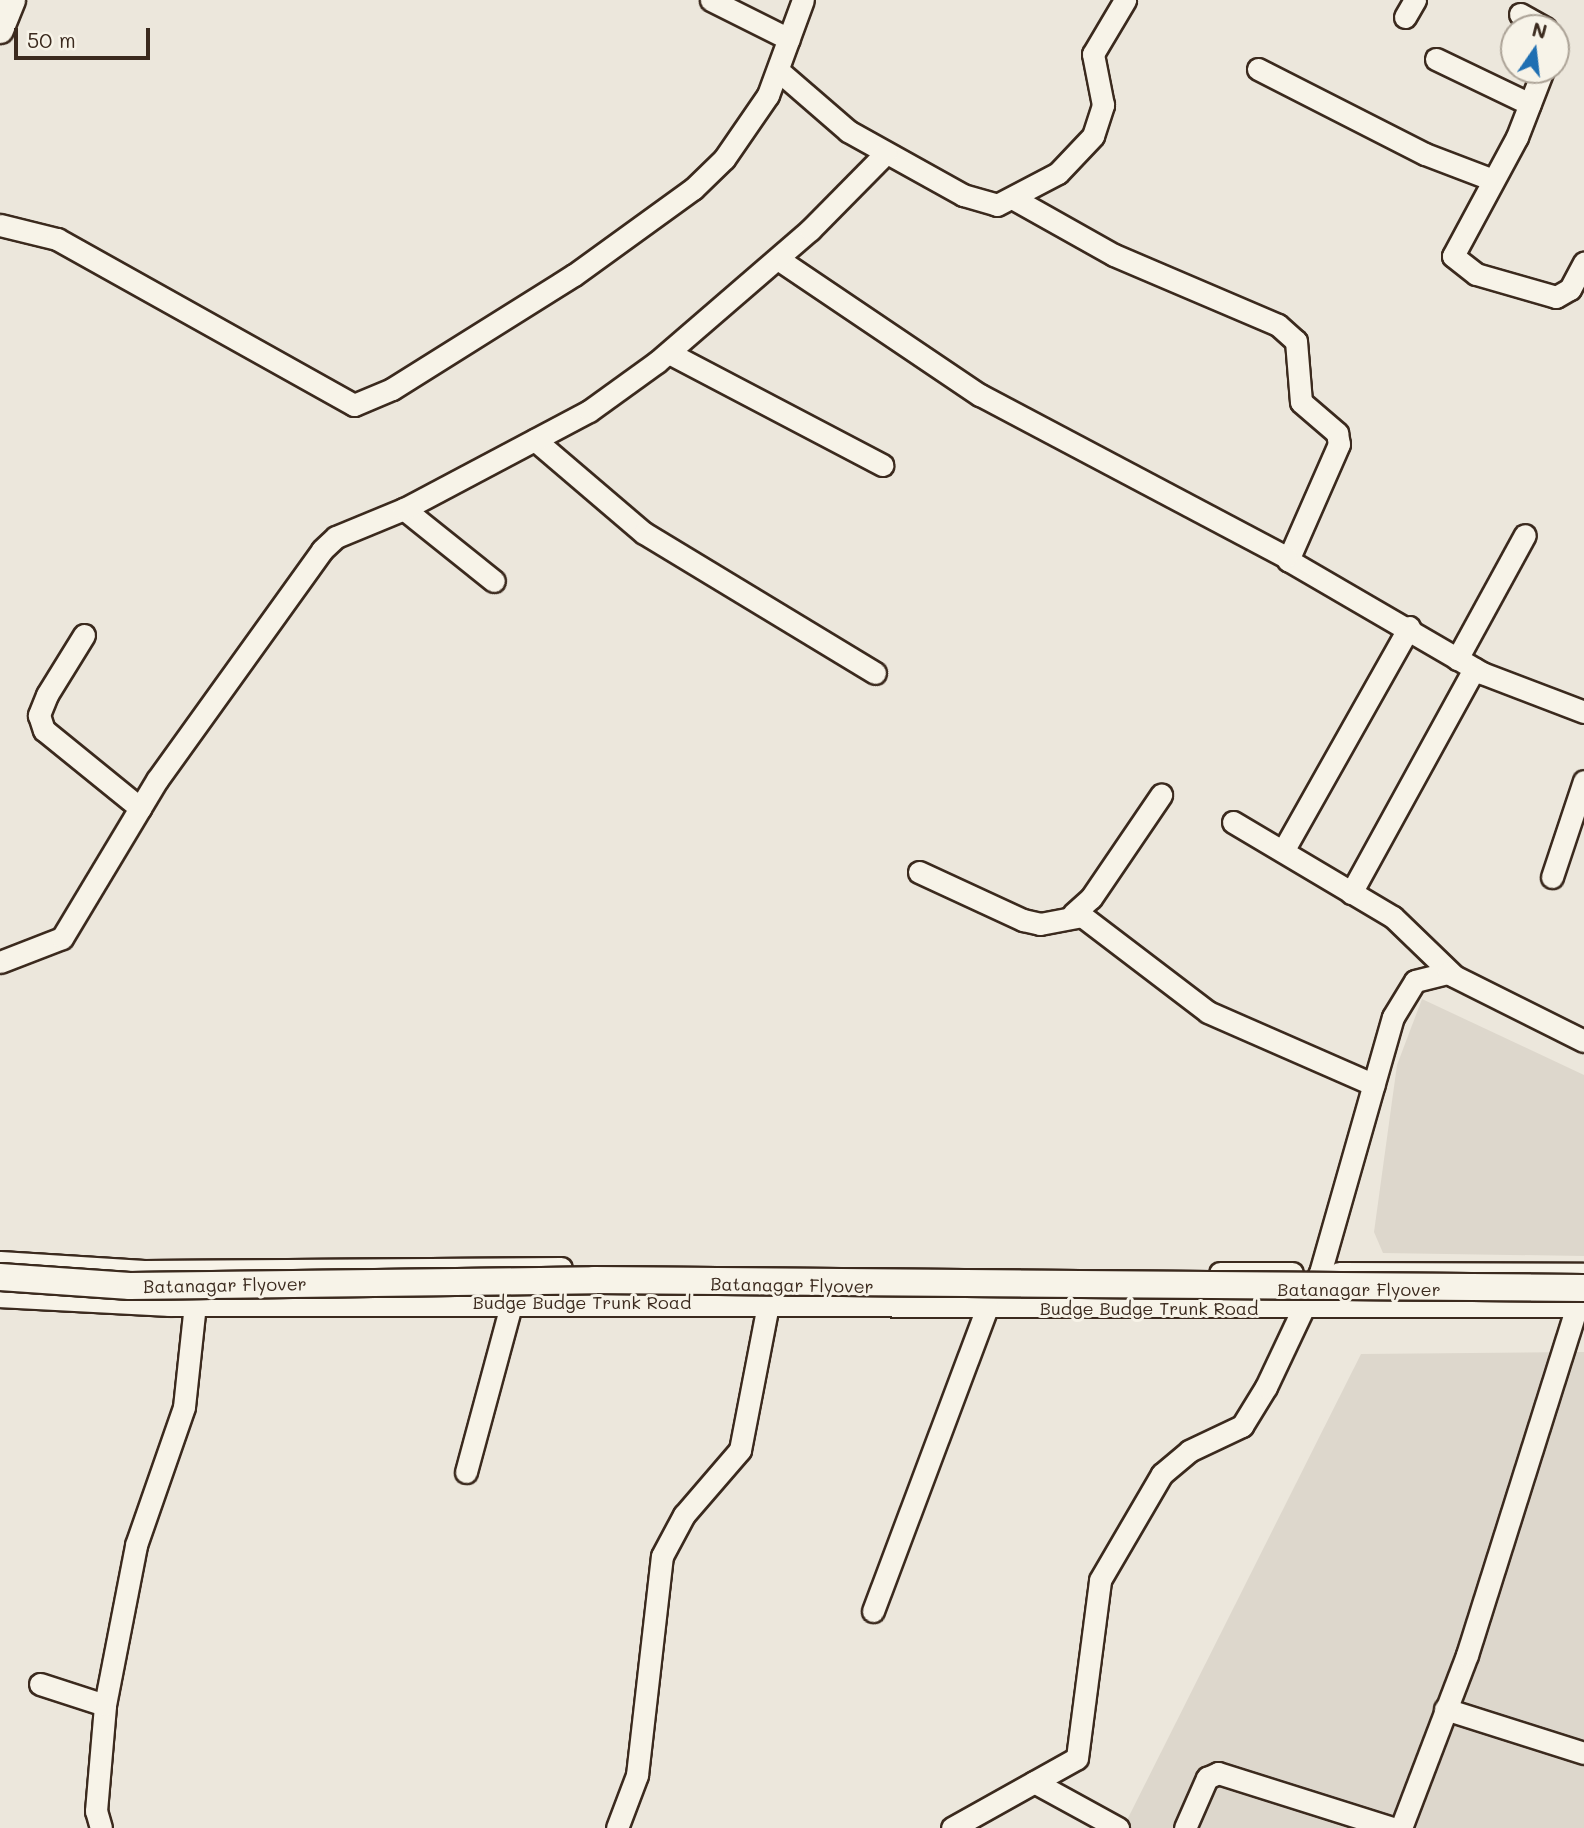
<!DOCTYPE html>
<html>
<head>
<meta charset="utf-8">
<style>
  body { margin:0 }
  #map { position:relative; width:1584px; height:1828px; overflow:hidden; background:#ece7dc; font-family:Mali,sans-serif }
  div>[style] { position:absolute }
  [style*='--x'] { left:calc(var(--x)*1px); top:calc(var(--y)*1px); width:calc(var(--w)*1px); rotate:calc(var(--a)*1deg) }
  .built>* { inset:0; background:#ddd7cc }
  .roads { filter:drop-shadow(2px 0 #3b2a1e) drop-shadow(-2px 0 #3b2a1e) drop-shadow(0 2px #3b2a1e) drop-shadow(0 -2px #3b2a1e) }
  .minor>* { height:21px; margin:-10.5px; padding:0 10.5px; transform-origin:10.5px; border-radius:10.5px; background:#f7f3e8 }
  .major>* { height:26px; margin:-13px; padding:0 13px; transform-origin:13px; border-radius:13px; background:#f7f3e8 }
  .bridges { filter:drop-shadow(2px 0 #3b2a1e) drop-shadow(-2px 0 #3b2a1e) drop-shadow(0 2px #3b2a1e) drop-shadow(0 -2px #3b2a1e) }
  .major-bridge>* { height:26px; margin:-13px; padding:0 13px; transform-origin:13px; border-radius:13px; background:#f7f3e8 }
  span { translate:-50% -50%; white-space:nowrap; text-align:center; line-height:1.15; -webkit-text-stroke:6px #f7f3e8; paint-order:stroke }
  .street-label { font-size:18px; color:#3b2a1e }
  .north { position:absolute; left:1500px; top:14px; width:70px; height:70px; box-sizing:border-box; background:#f7f3e8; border:2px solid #aca397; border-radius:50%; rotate:14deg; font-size:19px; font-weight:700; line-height:28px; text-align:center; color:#3b2a1e }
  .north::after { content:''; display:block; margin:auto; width:24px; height:32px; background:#1f6fb2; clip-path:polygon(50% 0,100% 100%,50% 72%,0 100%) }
  .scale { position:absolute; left:14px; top:28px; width:136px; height:32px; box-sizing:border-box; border:4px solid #3b2a1e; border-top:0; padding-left:9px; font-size:21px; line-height:24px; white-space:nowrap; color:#3b2a1e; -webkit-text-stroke:5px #f7f3e8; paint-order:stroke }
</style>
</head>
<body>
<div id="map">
  <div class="built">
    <i style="clip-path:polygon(1422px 999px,1584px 1075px,1584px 1256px,1383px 1253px,1374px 1232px,1397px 1065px)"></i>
    <i style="clip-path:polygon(1584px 1352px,1584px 1828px,1123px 1828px,1361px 1354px)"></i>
  </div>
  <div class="roads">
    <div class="minor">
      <i style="--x:711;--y:0;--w:87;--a:26.6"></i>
      <i style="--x:1520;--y:14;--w:29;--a:29"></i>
      <i style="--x:1405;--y:17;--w:20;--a:-60"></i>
      <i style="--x:1436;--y:59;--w:104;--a:25.6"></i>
      <i style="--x:1258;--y:69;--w:187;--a:27"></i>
      <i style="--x:1425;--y:154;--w:73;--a:20.9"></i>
      <i style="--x:1543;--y:70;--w:72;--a:111.2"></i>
      <i style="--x:1517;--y:137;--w:135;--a:118.3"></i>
      <i style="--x:1453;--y:256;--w:29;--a:38"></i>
      <i style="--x:1476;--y:274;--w:83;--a:16"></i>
      <i style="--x:1556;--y:297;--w:16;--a:-30"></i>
      <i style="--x:1570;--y:289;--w:30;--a:-62"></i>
      <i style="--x:780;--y:72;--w:90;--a:40.9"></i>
      <i style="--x:848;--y:131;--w:132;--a:29.1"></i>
      <i style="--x:963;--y:195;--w:35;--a:16"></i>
      <i style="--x:997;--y:205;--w:69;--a:-27.7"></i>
      <i style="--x:1058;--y:173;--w:51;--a:-46.6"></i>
      <i style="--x:1093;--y:136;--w:33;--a:-72"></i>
      <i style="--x:1103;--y:105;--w:52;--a:-101.1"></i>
      <i style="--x:1093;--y:54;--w:63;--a:-59.3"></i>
      <i style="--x:1016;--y:200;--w:112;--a:29.3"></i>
      <i style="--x:1114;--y:255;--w:178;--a:23.1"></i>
      <i style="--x:1278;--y:325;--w:24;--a:42"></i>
      <i style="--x:1296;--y:341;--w:61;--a:85.3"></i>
      <i style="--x:1301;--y:402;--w:48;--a:40.7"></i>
      <i style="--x:1337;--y:433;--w:11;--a:80"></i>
      <i style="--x:1339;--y:444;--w:127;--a:113.7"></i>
      <i style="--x:1288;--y:560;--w:225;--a:30.2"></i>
      <i style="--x:1482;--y:673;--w:109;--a:20.9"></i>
      <i style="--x:0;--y:225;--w:59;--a:13.8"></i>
      <i style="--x:57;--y:239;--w:340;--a:29.2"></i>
      <i style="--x:354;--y:405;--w:41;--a:-22.8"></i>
      <i style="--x:392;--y:389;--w:215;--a:-32.1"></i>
      <i style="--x:574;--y:275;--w:147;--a:-35.9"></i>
      <i style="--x:693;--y:189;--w:43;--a:-44.1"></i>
      <i style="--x:724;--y:159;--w:78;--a:-55.5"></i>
      <i style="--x:768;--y:95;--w:101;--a:-69.8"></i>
      <i style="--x:778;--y:259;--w:244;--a:34"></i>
      <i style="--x:980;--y:395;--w:346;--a:27.9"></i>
      <i style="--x:669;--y:353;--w:241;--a:27.7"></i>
      <i style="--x:535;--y:440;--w:143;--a:40.5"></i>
      <i style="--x:644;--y:533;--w:270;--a:31.2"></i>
      <i style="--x:404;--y:509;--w:115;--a:38.7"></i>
      <i style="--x:84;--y:635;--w:70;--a:121.7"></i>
      <i style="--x:47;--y:695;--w:22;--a:112"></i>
      <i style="--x:39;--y:715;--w:16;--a:72"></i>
      <i style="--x:44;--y:730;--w:124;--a:39.1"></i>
      <i style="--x:1457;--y:659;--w:141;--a:-61.3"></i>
      <i style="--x:1233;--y:822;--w:186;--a:30.7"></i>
      <i style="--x:1393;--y:917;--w:85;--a:44"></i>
      <i style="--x:1283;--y:851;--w:257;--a:-60.6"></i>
      <i style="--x:919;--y:872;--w:115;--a:24.8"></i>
      <i style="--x:1023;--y:920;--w:17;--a:13"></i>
      <i style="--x:1040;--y:924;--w:43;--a:-10.8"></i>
      <i style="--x:1082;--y:916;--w:158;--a:37.3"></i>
      <i style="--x:1208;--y:1012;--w:181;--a:23.7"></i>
      <i style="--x:1552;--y:877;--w:101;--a:-71.6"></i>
      <i style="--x:1351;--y:893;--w:256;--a:-61.2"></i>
      <i style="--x:1073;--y:914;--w:24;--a:-42"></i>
      <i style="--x:1091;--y:898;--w:125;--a:-55.8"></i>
      <i style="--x:0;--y:962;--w:66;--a:-21.2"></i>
      <i style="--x:62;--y:938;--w:184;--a:-59"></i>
      <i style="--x:157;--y:780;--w:283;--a:-54.3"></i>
      <i style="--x:322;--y:550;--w:19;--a:-43"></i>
      <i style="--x:336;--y:537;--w:74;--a:-22.4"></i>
      <i style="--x:404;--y:509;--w:209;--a:-27.9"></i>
      <i style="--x:589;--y:411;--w:84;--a:-35.8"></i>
      <i style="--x:657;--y:362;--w:202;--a:-40.8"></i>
      <i style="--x:810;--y:230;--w:108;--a:-45.4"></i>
      <i style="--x:0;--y:1262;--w:144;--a:3.6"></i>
      <i style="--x:144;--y:1271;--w:417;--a:-0.4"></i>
      <i style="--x:1220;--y:1273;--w:72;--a:0"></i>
      <i style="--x:1339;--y:1273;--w:245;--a:0.2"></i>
      <i style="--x:0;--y:1296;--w:169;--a:3"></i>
      <i style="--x:169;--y:1305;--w:1415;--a:0.04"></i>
      <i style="--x:466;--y:1472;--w:177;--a:-74.9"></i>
      <i style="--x:873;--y:1611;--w:324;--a:-69.4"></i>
      <i style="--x:40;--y:1684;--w:68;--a:17.9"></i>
      <i style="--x:1445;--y:1709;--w:146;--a:17.6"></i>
      <i style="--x:1034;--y:1782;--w:96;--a:28.7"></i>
      <i style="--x:101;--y:1828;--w:18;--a:-106"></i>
      <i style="--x:96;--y:1811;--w:106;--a:-85.1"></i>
      <i style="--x:105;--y:1705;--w:163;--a:-79"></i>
      <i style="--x:136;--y:1545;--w:146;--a:-70.8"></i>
      <i style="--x:184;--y:1407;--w:104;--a:-83.9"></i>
      <i style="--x:617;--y:1828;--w:57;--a:-69.3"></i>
      <i style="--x:637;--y:1775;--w:220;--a:-83.5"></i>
      <i style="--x:662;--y:1556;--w:47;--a:-61.8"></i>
      <i style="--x:684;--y:1515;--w:86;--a:-49.3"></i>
      <i style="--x:740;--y:1450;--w:149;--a:-79.1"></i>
      <i style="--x:952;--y:1828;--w:143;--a:-29.2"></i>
      <i style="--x:1077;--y:1758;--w:179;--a:-82.6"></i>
      <i style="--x:1100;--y:1580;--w:123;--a:-59.7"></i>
      <i style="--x:1162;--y:1474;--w:35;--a:-40"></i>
      <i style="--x:1189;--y:1451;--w:59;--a:-25.3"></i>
      <i style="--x:1242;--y:1426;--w:46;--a:-58.4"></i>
      <i style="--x:1266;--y:1387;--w:126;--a:-64.7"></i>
      <i style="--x:1320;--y:1273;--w:266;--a:-74.1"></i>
      <i style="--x:1393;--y:1017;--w:42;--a:-58.6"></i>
      <i style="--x:1415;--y:981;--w:34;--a:-14"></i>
      <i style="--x:1448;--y:973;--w:152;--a:26.6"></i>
      <i style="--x:1185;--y:1828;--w:55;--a:-66.3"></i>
      <i style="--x:1207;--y:1778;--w:12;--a:-24"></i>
      <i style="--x:1218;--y:1773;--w:182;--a:17.5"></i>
      <i style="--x:1401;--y:1828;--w:185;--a:-69.1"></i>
      <i style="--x:1467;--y:1655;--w:366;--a:-72.5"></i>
    </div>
    <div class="major">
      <i style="--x:0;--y:30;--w:32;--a:-68"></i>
    </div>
  </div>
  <div class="bridges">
    <div class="major-bridge">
      <i style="--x:0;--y:1277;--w:130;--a:4"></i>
      <i style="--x:130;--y:1286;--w:464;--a:-0.7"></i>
      <i style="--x:594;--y:1280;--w:990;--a:0.46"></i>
    </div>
  </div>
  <div class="street-label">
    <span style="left:225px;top:1285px;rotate:-1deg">Batanagar Flyover</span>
    <span style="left:792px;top:1285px;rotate:1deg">Batanagar Flyover</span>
    <span style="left:1359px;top:1289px">Batanagar Flyover</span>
    <span style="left:582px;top:1302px">Budge Budge Trunk Road</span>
    <span style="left:1149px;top:1308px">Budge Budge Trunk Road</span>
  </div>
  <div class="north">N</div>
  <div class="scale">50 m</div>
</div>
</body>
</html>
